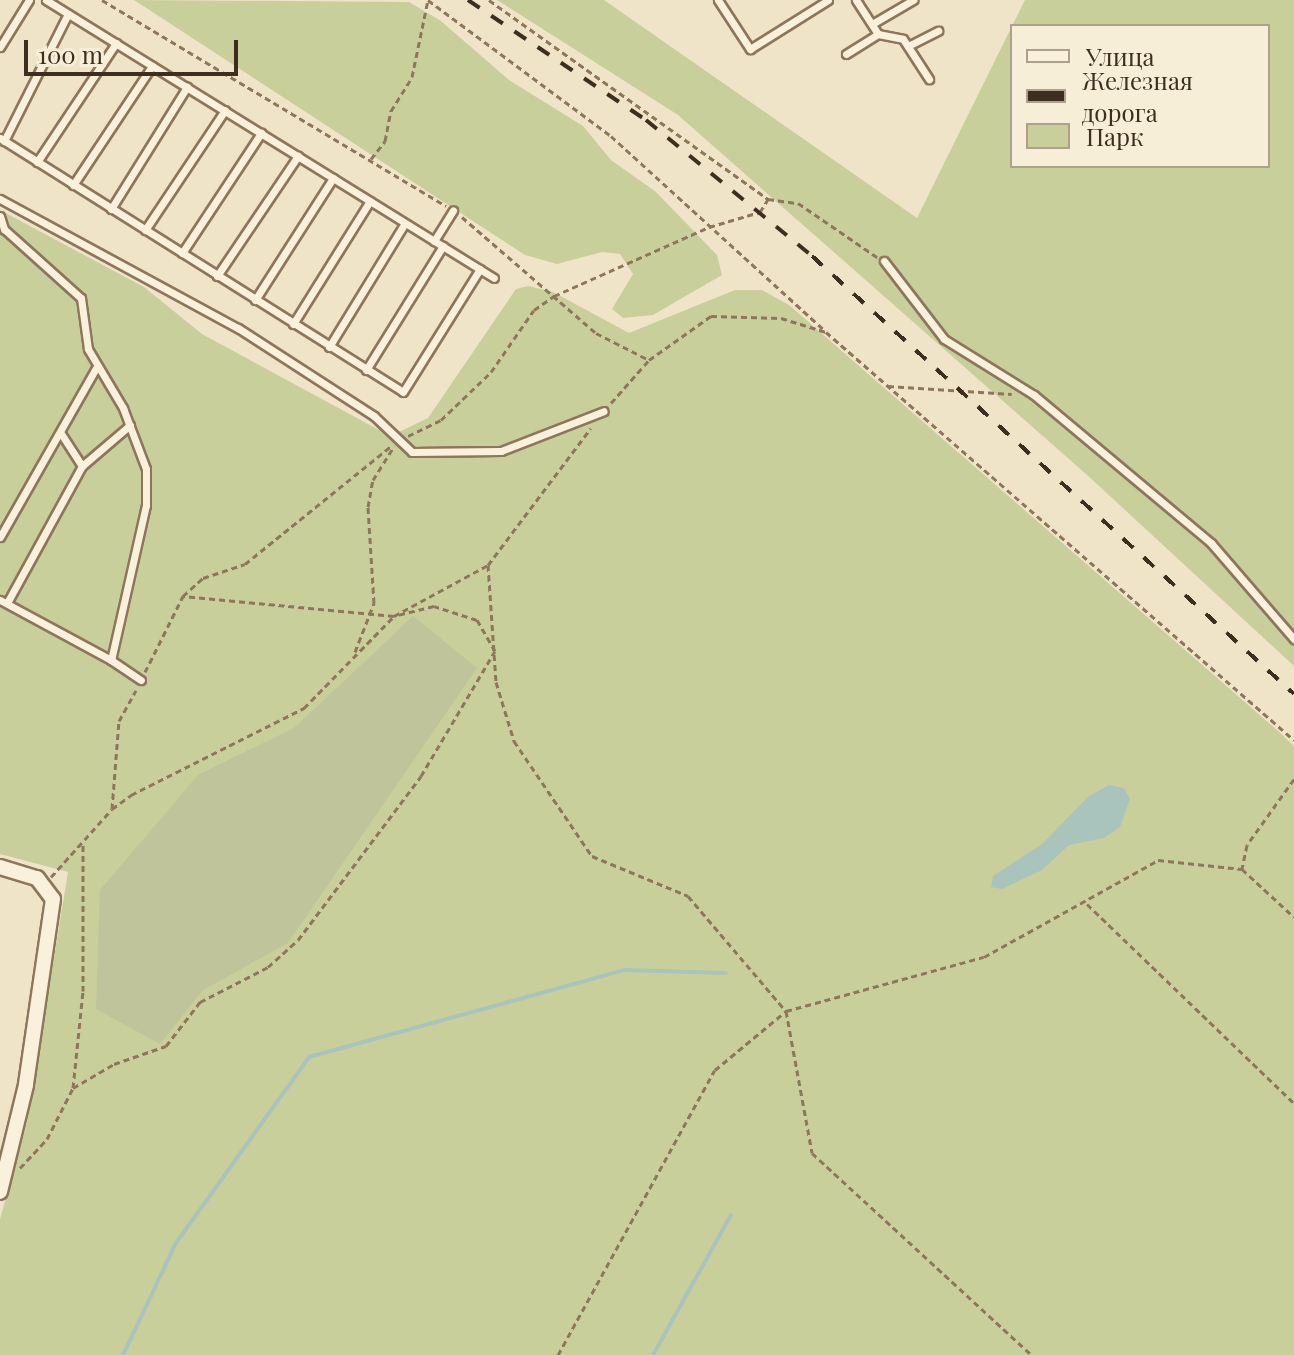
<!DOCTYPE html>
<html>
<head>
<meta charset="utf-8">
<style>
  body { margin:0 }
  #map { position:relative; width:1294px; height:1355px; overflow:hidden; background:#f0e4c8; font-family:"Playfair Display",serif }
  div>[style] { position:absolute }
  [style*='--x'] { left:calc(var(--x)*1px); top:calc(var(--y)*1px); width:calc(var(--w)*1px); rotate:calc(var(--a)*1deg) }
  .green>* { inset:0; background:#c9cf9b }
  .cemetery>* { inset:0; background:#bfc49a }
  .water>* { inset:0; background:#a9c4bc }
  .stream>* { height:4px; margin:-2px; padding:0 2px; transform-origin:2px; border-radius:2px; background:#a9c4bc }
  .path>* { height:3px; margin-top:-1.5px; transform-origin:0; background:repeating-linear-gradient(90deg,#8d765c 0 6px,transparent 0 10px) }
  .roads { filter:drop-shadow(2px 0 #8d765c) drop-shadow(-2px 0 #8d765c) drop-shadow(0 2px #8d765c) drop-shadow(0 -2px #8d765c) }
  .service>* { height:7px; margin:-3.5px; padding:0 3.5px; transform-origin:3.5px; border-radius:3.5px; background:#faf1dc }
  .minor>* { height:14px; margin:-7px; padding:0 7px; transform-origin:7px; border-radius:7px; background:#faf1dc }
  .rail>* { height:4px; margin-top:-2px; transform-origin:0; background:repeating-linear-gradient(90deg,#3d2e20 0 14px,transparent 0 28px) }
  span { translate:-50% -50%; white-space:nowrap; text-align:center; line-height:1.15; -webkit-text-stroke:7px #f7eed8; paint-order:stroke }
  .legend { position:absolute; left:1010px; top:24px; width:260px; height:144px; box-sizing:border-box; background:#f7eed8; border:2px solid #ada18e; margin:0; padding:10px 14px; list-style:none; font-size:24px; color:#3d2e20 }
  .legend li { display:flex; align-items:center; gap:16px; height:40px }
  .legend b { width:40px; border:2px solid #ada18e }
  .scale { position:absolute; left:24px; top:40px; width:214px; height:36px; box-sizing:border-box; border:4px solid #3d2e20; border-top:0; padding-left:10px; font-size:24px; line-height:28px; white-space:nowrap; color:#3d2e20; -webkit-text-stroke:6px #f7eed8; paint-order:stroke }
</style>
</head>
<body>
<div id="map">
  <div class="green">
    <i style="clip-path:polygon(134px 0,409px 2px,441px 21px,509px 80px,583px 126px,611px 160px,656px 192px,717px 255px,722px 275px,653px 315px,623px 318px,612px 309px,633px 274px,620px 254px,602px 252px,557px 264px,525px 255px)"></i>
    <i style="clip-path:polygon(497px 0,604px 0,917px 218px,1012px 26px,1012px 166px,1268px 166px,1268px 26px,1012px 26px,1025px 0,1294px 0,1294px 666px,1086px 474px,678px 115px)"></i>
    <i style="clip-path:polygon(0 210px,144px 287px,202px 334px,381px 431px,399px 432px,428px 418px,516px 289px,528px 286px,553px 292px,629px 333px,735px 290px,762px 290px,789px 305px,1277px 730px,1294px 746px,1294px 1355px,0 1355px,0 1219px,27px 1123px,68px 872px,0 854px)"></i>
  </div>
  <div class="cemetery">
    <i style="clip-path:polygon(413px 616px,477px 668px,288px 943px,203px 990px,160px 1044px,96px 1009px,100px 890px,198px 775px,294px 728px)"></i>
  </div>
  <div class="water">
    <i style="clip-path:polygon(1109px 785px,1124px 788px,1130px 799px,1120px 827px,1104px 838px,1069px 845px,1042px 870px,1002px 889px,991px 887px,993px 876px,1042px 844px,1089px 796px)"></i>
  </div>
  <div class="stream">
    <i style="--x:123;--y:1355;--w:124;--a:-64.7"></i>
    <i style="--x:176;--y:1243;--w:229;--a:-54.4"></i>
    <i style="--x:309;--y:1057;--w:328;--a:-15.4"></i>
    <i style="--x:625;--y:970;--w:101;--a:1.7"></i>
    <i style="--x:653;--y:1355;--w:160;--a:-60.9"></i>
  </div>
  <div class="path">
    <i style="--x:102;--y:0;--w:401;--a:30.9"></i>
    <i style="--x:428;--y:0;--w:228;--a:36.6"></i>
    <i style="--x:611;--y:136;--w:287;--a:42.3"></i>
    <i style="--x:489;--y:0;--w:343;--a:35.5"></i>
    <i style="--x:768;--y:199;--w:30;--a:8"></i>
    <i style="--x:798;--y:203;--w:96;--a:34.4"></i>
    <i style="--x:371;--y:159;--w:23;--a:-52"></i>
    <i style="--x:385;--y:141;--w:31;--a:-79"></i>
    <i style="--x:391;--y:111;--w:40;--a:-58"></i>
    <i style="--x:412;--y:77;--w:79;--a:-78.3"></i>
    <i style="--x:462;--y:217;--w:177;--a:40.9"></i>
    <i style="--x:596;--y:333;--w:59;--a:27"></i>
    <i style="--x:888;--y:386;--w:124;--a:3.7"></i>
    <i style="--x:611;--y:403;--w:57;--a:-48.5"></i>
    <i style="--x:649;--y:360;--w:76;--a:-35.4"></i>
    <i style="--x:711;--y:316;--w:70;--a:1.6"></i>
    <i style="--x:781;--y:318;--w:47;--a:17.3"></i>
    <i style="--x:826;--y:332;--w:621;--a:41.08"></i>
    <i style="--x:408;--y:436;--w:37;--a:-26"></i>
    <i style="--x:441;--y:420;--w:69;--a:-43.8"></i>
    <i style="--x:491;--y:372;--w:75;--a:-55.3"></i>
    <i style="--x:534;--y:310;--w:24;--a:-35"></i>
    <i style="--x:554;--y:296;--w:170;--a:-24"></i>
    <i style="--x:709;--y:227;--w:53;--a:-16.4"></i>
    <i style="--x:760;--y:212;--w:15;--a:-58"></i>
    <i style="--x:488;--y:565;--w:117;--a:86.1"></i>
    <i style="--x:496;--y:682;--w:62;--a:73"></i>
    <i style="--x:514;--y:741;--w:139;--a:55.9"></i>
    <i style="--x:592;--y:856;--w:104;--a:22.6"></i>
    <i style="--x:688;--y:896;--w:151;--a:49.6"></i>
    <i style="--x:786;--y:1011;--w:144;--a:79.6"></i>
    <i style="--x:812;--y:1153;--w:299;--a:42.6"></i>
    <i style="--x:355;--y:652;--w:53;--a:-68.8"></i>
    <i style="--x:374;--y:603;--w:96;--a:-93.6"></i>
    <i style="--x:368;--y:507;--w:27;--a:-80"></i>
    <i style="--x:373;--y:480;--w:40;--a:-58"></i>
    <i style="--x:145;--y:672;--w:85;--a:-63.4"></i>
    <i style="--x:183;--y:596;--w:27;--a:-42"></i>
    <i style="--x:203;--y:578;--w:44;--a:-18.4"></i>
    <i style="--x:245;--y:564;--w:188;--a:-38.9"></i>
    <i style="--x:1294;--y:779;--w:81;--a:125.5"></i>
    <i style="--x:1247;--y:845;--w:25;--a:102"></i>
    <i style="--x:1242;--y:869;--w:71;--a:42.7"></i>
    <i style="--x:112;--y:809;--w:88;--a:-85.5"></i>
    <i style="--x:119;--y:721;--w:35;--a:-61"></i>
    <i style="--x:51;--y:877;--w:91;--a:-48.1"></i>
    <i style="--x:112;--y:809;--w:24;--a:-36"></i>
    <i style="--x:131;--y:795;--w:194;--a:-26.7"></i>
    <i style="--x:304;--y:708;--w:129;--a:-45.6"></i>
    <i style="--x:394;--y:616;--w:107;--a:-28.5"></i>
    <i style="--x:488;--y:565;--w:171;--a:-53.1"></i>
    <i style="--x:1087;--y:904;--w:287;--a:43.9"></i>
    <i style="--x:73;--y:1088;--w:48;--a:-30.3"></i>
    <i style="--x:114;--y:1064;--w:55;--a:-19.1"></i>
    <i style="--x:166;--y:1046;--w:56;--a:-52.3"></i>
    <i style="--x:200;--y:1002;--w:76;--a:-27.2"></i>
    <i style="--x:268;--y:967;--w:40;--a:-42"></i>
    <i style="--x:298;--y:940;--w:205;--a:-53.1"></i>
    <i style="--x:421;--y:776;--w:145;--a:-59.4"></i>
    <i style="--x:495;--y:651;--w:36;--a:-120"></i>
    <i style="--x:477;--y:620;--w:45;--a:-162"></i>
    <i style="--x:434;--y:606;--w:41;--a:166"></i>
    <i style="--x:394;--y:616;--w:212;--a:-174.6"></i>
    <i style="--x:20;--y:1168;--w:40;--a:-47"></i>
    <i style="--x:47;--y:1139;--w:57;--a:-63"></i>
    <i style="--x:73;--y:1088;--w:98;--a:-84.1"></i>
    <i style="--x:83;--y:991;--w:146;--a:-90"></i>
    <i style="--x:558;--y:1355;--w:325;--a:-61.2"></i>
    <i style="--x:715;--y:1070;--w:92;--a:-39.7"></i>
    <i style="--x:786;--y:1011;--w:205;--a:-15.3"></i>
    <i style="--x:984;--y:957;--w:199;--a:-29.1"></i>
    <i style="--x:1158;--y:860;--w:84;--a:6.1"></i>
  </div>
  <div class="roads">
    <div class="service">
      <i style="--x:46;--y:0;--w:527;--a:31.82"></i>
      <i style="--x:718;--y:0;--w:59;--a:56.9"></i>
      <i style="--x:750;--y:49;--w:92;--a:-32.1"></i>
      <i style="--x:856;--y:0;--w:40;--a:57.1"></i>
      <i style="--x:878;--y:34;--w:25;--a:11"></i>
      <i style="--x:903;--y:39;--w:48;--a:57"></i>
      <i style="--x:872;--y:24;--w:48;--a:-30.3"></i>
      <i style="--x:908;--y:46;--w:34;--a:-27"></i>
      <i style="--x:0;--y:47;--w:55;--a:-58.3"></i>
      <i style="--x:846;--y:54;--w:38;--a:-32"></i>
      <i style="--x:0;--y:138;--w:476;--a:32.2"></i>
      <i style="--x:403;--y:392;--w:145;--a:-58"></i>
      <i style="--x:4;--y:141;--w:142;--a:-63.3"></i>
      <i style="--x:37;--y:162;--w:143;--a:-56.4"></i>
      <i style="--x:73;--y:185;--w:143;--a:-56.4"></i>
      <i style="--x:0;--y:199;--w:271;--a:28.5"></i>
      <i style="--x:238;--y:328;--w:162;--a:32.9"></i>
      <i style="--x:374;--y:416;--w:52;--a:43.5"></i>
      <i style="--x:412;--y:452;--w:89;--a:-0.6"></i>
      <i style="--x:501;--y:451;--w:110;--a:-21.2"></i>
      <i style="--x:111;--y:209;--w:144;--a:-58.1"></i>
      <i style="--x:0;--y:216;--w:14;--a:73"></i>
      <i style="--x:4;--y:229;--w:103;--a:41.9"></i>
      <i style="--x:81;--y:298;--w:51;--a:82.2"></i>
      <i style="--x:88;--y:349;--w:69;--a:59.3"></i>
      <i style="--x:123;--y:408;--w:65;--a:69.3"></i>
      <i style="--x:146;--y:469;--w:36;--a:90"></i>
      <i style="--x:146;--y:505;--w:159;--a:102.7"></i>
      <i style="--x:111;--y:660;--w:36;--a:34"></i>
      <i style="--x:145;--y:230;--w:144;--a:-56.3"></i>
      <i style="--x:434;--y:241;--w:36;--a:-58"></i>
      <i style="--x:182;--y:253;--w:144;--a:-56.6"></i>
      <i style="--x:884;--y:261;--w:98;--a:52.4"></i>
      <i style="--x:944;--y:339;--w:106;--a:31.9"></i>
      <i style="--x:1034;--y:395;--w:231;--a:39.9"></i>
      <i style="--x:1211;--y:543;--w:127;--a:49.2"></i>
      <i style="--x:217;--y:276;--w:145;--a:-56"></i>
      <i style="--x:255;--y:300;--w:145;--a:-57.4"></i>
      <i style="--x:293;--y:324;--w:145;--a:-58"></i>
      <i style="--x:329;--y:347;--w:145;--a:-58.5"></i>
      <i style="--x:366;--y:370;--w:146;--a:-58.2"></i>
      <i style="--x:82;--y:466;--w:63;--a:-40.5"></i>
      <i style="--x:0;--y:537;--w:194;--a:-60.4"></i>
      <i style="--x:0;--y:600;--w:126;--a:28.4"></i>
      <i style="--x:7;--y:603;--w:156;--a:-61.3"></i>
      <i style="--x:82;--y:466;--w:40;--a:-122.9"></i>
    </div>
    <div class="minor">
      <i style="--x:0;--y:867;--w:39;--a:17"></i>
      <i style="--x:37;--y:878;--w:26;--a:53"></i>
      <i style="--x:53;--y:899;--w:188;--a:98.3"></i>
      <i style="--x:26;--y:1085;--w:110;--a:103.7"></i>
    </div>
  </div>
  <div class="rail">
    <i style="--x:468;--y:0;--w:215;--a:34"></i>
    <i style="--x:646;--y:120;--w:215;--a:39.3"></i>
    <i style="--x:812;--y:256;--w:651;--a:42.26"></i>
  </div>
  <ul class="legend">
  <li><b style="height:10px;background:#faf1dc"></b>Улица</li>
  <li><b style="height:10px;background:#3d2e20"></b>Железная дорога</li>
  <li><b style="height:22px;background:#c9cf9b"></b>Парк</li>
  </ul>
  <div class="scale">100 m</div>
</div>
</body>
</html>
